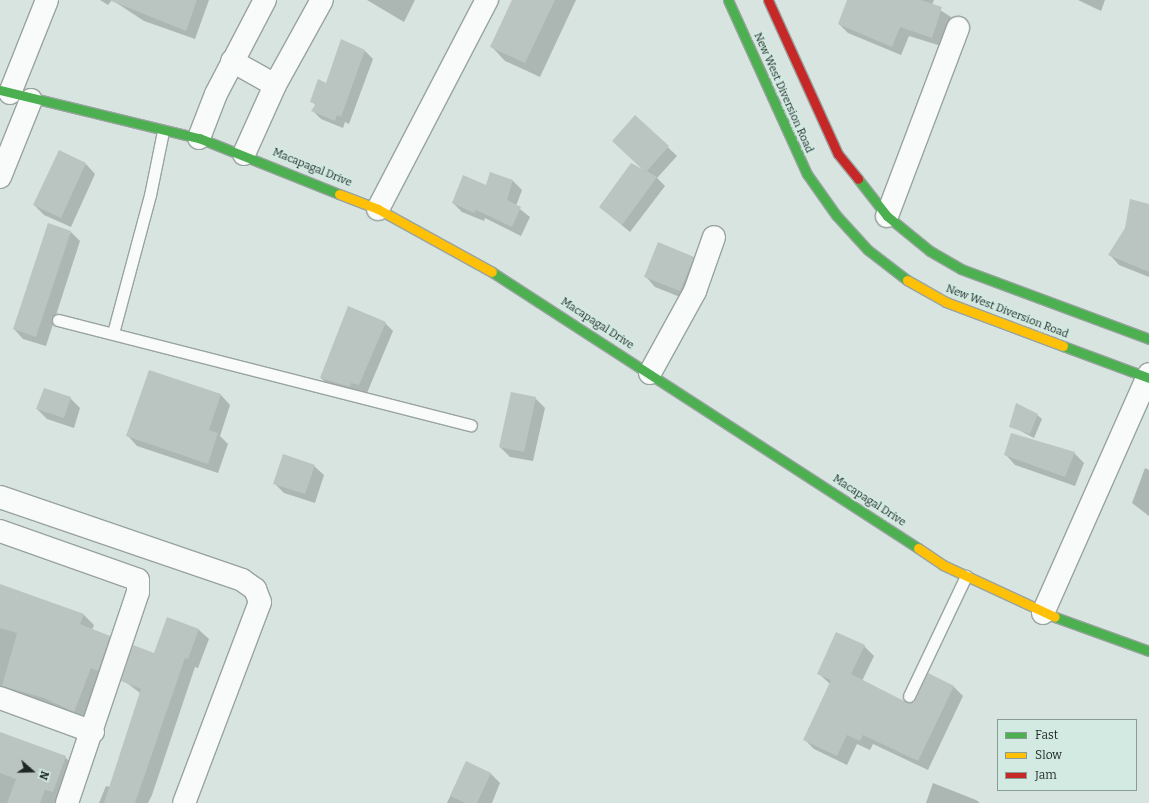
<!DOCTYPE html>
<html>
<head>
<meta charset="utf-8">
<style>
  body { margin:0 }
  #map { position:relative; width:1149px; height:803px; overflow:hidden; background:#d8e4e0; font-family:Bitter,serif }
  div>[style] { position:absolute }
  [style*='--x'] { left:calc(var(--x)*1px); top:calc(var(--y)*1px); width:calc(var(--w)*1px); rotate:calc(var(--a)*1deg) }
  .shadow>* { inset:0; background:#0003 }
  .building>* { inset:0; background:#bac4c1 }
  .roads { filter:drop-shadow(1px 0 #99a3a0) drop-shadow(-1px 0 #99a3a0) drop-shadow(0 1px #99a3a0) drop-shadow(0 -1px #99a3a0) }
  .lane>* { height:11px; margin:-5.5px; padding:0 5.5px; transform-origin:5.5px; border-radius:5.5px; background:#f9fbfa }
  .street>* { height:22px; margin:-11px; padding:0 11px; transform-origin:11px; border-radius:11px; background:#f9fbfa }
  .fast>* { height:9px; margin:-4.5px; padding:0 4.5px; transform-origin:4.5px; border-radius:4.5px; background:#4caf50 }
  .slow>* { height:9px; margin:-4.5px; padding:0 4.5px; transform-origin:4.5px; border-radius:4.5px; background:#ffc107 }
  .jam>* { height:9px; margin:-4.5px; padding:0 4.5px; transform-origin:4.5px; border-radius:4.5px; background:#c62828 }
  span { translate:-50% -50%; white-space:nowrap; text-align:center; line-height:1.15; -webkit-text-stroke:3.5px #d2eae2; paint-order:stroke }
  .street-label { font-size:11px; color:#1e2724 }
  .legend { position:absolute; left:997px; top:719px; width:140px; height:72px; box-sizing:border-box; background:#d2eae2; border:1px solid #8a9c96; margin:0; padding:5px 7px; list-style:none; font-size:12px; color:#1e2724 }
  .legend li { display:flex; align-items:center; gap:8px; height:20px }
  .legend b { width:20px; border:1px solid #8a9c96 }
  .north { position:absolute; left:12px; top:751px; width:40px; height:40px; -webkit-text-stroke:3px #d2eae2; paint-order:stroke; rotate:110deg; font-size:11px; font-weight:700; line-height:16px; text-align:center; color:#1e2724 }
  .north::after { content:''; display:block; margin:auto; width:14px; height:18px; background:#1e2724; clip-path:polygon(50% 0,100% 100%,50% 72%,0 100%) }
</style>
</head>
<body>
<div id="map">
  <div class="shadow">
    <i style="clip-path:polygon(100px 0,112px 0,108px 5px)"></i>
    <i style="clip-path:polygon(112px 0,209px 0,195px 39px,144px 21px)"></i>
    <i style="clip-path:polygon(367px 0,415px 0,404px 22px)"></i>
    <i style="clip-path:polygon(513px 0,576px 0,540px 77px,505px 61px,491px 46px)"></i>
    <i style="clip-path:polygon(860px 0,934px 0,932px 5px,951px 17px,941px 46px,909px 36px,901px 55px,848px 33px,839px 24px)"></i>
    <i style="clip-path:polygon(1078px 0,1105px 0,1101px 11px)"></i>
    <i style="clip-path:polygon(365px 51px,373px 59px,349px 124px,345px 122px,343px 128px,321px 119px,313px 111px,316px 106px,312px 101px)"></i>
    <i style="clip-path:polygon(635px 116px,677px 156px,657px 178px,665px 186px,630px 232px,600px 207px,645px 171px)"></i>
    <i style="clip-path:polygon(86px 164px,95px 174px,71px 227px,44px 215px,34px 205px)"></i>
    <i style="clip-path:polygon(513px 181px,522px 190px,516px 206px,530px 217px,521px 236px,485px 218px,484px 221px,462px 212px,453px 203px)"></i>
    <i style="clip-path:polygon(1149px 205px,1149px 277px,1119px 265px,1110px 255px,1126px 229px)"></i>
    <i style="clip-path:polygon(71px 232px,80px 241px,46px 346px,23px 339px,14px 329px)"></i>
    <i style="clip-path:polygon(693px 257px,703px 267px,690px 301px,655px 287px,646px 277px)"></i>
    <i style="clip-path:polygon(385px 323px,393px 331px,367px 393px,359px 390px,358px 394px,329px 386px,321px 378px)"></i>
    <i style="clip-path:polygon(221px 395px,230px 405px,220px 436px,228px 444px,218px 473px,137px 446px,128px 436px)"></i>
    <i style="clip-path:polygon(70px 398px,80px 408px,74px 428px,47px 419px,37px 409px)"></i>
    <i style="clip-path:polygon(535px 398px,545px 408px,533px 461px,510px 457px,500px 447px)"></i>
    <i style="clip-path:polygon(1037px 415px,1042px 419px,1034px 438px,1011px 426px)"></i>
    <i style="clip-path:polygon(1074px 453px,1084px 463px,1075px 486px,1015px 465px,1006px 455px)"></i>
    <i style="clip-path:polygon(314px 466px,324px 475px,315px 503px,284px 493px,274px 483px)"></i>
    <i style="clip-path:polygon(1145px 468px,1149px 470px,1149px 516px,1132px 503px)"></i>
    <i style="clip-path:polygon(0 585px,84px 615px,94px 625px,92px 630px,110px 637px,119px 646px,84px 721px,0 690px)"></i>
    <i style="clip-path:polygon(168px 618px,199px 630px,209px 639px,198px 668px,195px 667px,152px 795px,148px 803px,99px 803px,106px 786px,110px 787px,140px 693px,123px 680px,154px 654px)"></i>
    <i style="clip-path:polygon(864px 646px,874px 656px,862px 681px,906px 703px,914px 704px,953px 686px,963px 696px,928px 770px,873px 744px,870px 750px,857px 744px,847px 765px,814px 749px,804px 739px,830px 684px,818px 673px)"></i>
    <i style="clip-path:polygon(0 733px,65px 757px,78px 770px,58px 803px,0 803px)"></i>
    <i style="clip-path:polygon(466px 762px,491px 774px,500px 783px,492px 803px,447px 803px)"></i>
    <i style="clip-path:polygon(933px 783px,976px 800px,980px 803px,926px 803px)"></i>
  </div>
  <div class="building">
    <i style="clip-path:polygon(109px 0,197px 0,186px 31px)"></i>
    <i style="clip-path:polygon(512px 0,555px 0,525px 63px,490px 47px)"></i>
    <i style="clip-path:polygon(847px 0,921px 0,942px 7px,932px 38px,900px 27px,892px 47px,838px 24px)"></i>
    <i style="clip-path:polygon(341px 39px,365px 50px,341px 117px,337px 115px,335px 121px,311px 111px,316px 104px,310px 102px,318px 79px,326px 83px)"></i>
    <i style="clip-path:polygon(635px 115px,669px 146px,647px 171px,657px 177px,622px 225px,599px 207px,631px 163px,642px 169px,612px 141px)"></i>
    <i style="clip-path:polygon(59px 150px,86px 163px,61px 218px,33px 205px)"></i>
    <i style="clip-path:polygon(490px 172px,513px 180px,507px 200px,521px 207px,512px 227px,476px 210px,474px 213px,452px 203px,463px 175px,486px 185px)"></i>
    <i style="clip-path:polygon(1130px 199px,1149px 204px,1149px 272px,1108px 255px,1125px 228px)"></i>
    <i style="clip-path:polygon(48px 223px,71px 231px,36px 337px,13px 329px)"></i>
    <i style="clip-path:polygon(658px 242px,694px 257px,680px 291px,644px 277px)"></i>
    <i style="clip-path:polygon(348px 306px,386px 322px,359px 385px,351px 383px,350px 387px,320px 378px)"></i>
    <i style="clip-path:polygon(149px 370px,221px 394px,209px 430px,218px 433px,208px 464px,126px 436px)"></i>
    <i style="clip-path:polygon(44px 388px,71px 397px,64px 418px,36px 409px)"></i>
    <i style="clip-path:polygon(511px 392px,536px 397px,524px 452px,499px 447px)"></i>
    <i style="clip-path:polygon(1016px 403px,1038px 414px,1030px 434px,1009px 427px)"></i>
    <i style="clip-path:polygon(1011px 433px,1075px 452px,1065px 477px,1004px 455px)"></i>
    <i style="clip-path:polygon(283px 454px,315px 465px,305px 494px,273px 484px)"></i>
    <i style="clip-path:polygon(0 584px,84px 614px,80px 624px,110px 636px,98px 671px,91px 668px,74px 712px,44px 698px,2px 686px,17px 633px,0 628px)"></i>
    <i style="clip-path:polygon(167px 617px,199px 629px,188px 659px,185px 658px,135px 803px,104px 803px,141px 689px,121px 681px,133px 645px,154px 653px)"></i>
    <i style="clip-path:polygon(836px 632px,865px 645px,851px 674px,906px 702px,914px 703px,928px 673px,954px 686px,918px 761px,863px 735px,860px 741px,847px 735px,837px 756px,803px 740px,831px 680px,817px 674px)"></i>
    <i style="clip-path:polygon(0 732px,66px 756px,53px 792px,45px 790px,40px 803px,7px 803px,16px 779px,0 773px)"></i>
    <i style="clip-path:polygon(466px 761px,491px 773px,477px 803px,465px 803px,450px 796px)"></i>
  </div>
  <div class="roads">
    <div class="lane">
      <i style="--x:58;--y:320;--w:426;--a:14.3"></i>
      <i style="--x:113;--y:333;--w:143;--a:-75"></i>
      <i style="--x:150;--y:195;--w:65;--a:-78.5"></i>
      <i style="--x:909;--y:696;--w:133;--a:-64.6"></i>
    </div>
    <div class="street">
      <i style="--x:232;--y:61;--w:49;--a:29.2"></i>
      <i style="--x:10;--y:93;--w:100;--a:-68.3"></i>
      <i style="--x:199;--y:138;--w:47;--a:-68.9"></i>
      <i style="--x:216;--y:94;--w:106;--a:-62.5"></i>
      <i style="--x:244;--y:154;--w:76;--a:-65.8"></i>
      <i style="--x:275;--y:85;--w:97;--a:-61.1"></i>
      <i style="--x:0;--y:177;--w:83;--a:-68.1"></i>
      <i style="--x:378;--y:209;--w:236;--a:-62.5"></i>
      <i style="--x:887;--y:216;--w:201;--a:-69.3"></i>
      <i style="--x:650;--y:373;--w:94;--a:-61.2"></i>
      <i style="--x:695;--y:291;--w:57;--a:-70.6"></i>
      <i style="--x:0;--y:497;--w:256;--a:18.9"></i>
      <i style="--x:242;--y:580;--w:16;--a:35"></i>
      <i style="--x:255;--y:589;--w:14;--a:69"></i>
      <i style="--x:260;--y:602;--w:215;--a:110.7"></i>
      <i style="--x:0;--y:531;--w:146;--a:19.5"></i>
      <i style="--x:138;--y:580;--w:12;--a:90"></i>
      <i style="--x:138;--y:592;--w:223;--a:108.6"></i>
      <i style="--x:1043;--y:613;--w:261;--a:-66.1"></i>
      <i style="--x:0;--y:698;--w:99;--a:20.1"></i>
    </div>
    <div class="fast">
      <i style="--x:728;--y:0;--w:191;--a:65.6"></i>
      <i style="--x:807;--y:174;--w:50;--a:54.7"></i>
      <i style="--x:836;--y:215;--w:47;--a:47.6"></i>
      <i style="--x:868;--y:250;--w:49;--a:37.6"></i>
      <i style="--x:0;--y:90;--w:205;--a:13.6"></i>
      <i style="--x:199;--y:138;--w:151;--a:21.8"></i>
      <i style="--x:858;--y:179;--w:47;--a:51.9"></i>
      <i style="--x:887;--y:216;--w:55;--a:39.1"></i>
      <i style="--x:930;--y:251;--w:36;--a:30"></i>
      <i style="--x:961;--y:269;--w:201;--a:20.4"></i>
      <i style="--x:492;--y:272;--w:508;--a:32.94"></i>
      <i style="--x:1063;--y:346;--w:92;--a:20.4"></i>
      <i style="--x:1055;--y:617;--w:100;--a:19.9"></i>
    </div>
    <div class="slow">
      <i style="--x:339;--y:194;--w:42;--a:21"></i>
      <i style="--x:378;--y:209;--w:130;--a:28.9"></i>
      <i style="--x:907;--y:280;--w:45;--a:29.4"></i>
      <i style="--x:946;--y:302;--w:125;--a:20.6"></i>
      <i style="--x:918;--y:548;--w:30;--a:34"></i>
      <i style="--x:943;--y:565;--w:123;--a:24.9"></i>
    </div>
    <div class="jam">
      <i style="--x:768;--y:0;--w:169;--a:65.6"></i>
      <i style="--x:838;--y:154;--w:32;--a:51"></i>
    </div>
  </div>
  <div class="street-label">
    <span style="left:783px;top:93px;rotate:66deg">New West Diversion Road</span>
    <span style="left:312px;top:168px;rotate:22deg">Macapagal Drive</span>
    <span style="left:1007px;top:312px;rotate:21deg">New West Diversion Road</span>
    <span style="left:597px;top:324px;rotate:33deg">Macapagal Drive</span>
    <span style="left:869px;top:501px;rotate:33deg">Macapagal Drive</span>
  </div>
  <ul class="legend">
  <li><b style="height:5px;background:#4caf50"></b>Fast</li>
  <li><b style="height:5px;background:#ffc107"></b>Slow</li>
  <li><b style="height:5px;background:#c62828"></b>Jam</li>
  </ul>
  <div class="north">N</div>
</div>
</body>
</html>
